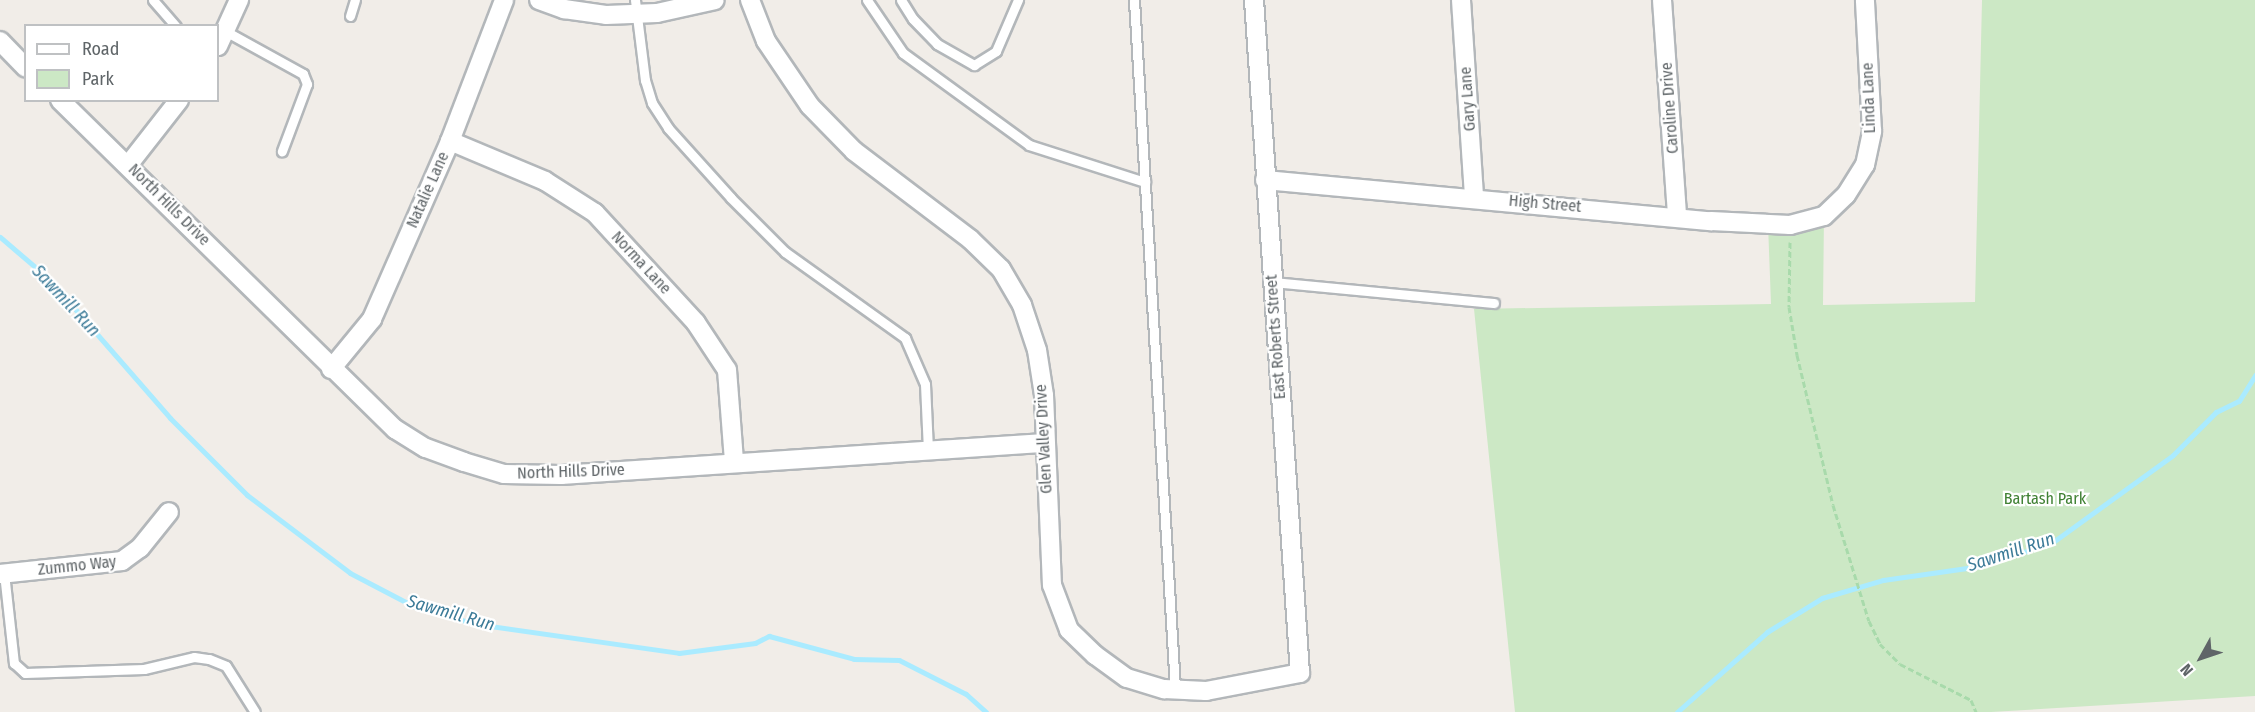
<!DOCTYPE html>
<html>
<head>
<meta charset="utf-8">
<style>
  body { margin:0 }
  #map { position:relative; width:2255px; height:712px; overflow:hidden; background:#f1ede8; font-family:"Fira Sans Condensed",sans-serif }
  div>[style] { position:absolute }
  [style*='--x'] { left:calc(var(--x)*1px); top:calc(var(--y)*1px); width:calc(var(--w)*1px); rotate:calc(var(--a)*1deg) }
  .green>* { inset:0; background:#cce8c5 }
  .stream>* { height:5px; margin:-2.5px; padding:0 2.5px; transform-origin:2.5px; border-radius:2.5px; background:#aaebff }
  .path>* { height:3px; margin-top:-1.5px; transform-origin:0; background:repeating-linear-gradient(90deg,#a8daab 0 6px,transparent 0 9px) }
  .roads { filter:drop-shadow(2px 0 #b3b7ba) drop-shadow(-2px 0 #b3b7ba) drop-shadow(0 2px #b3b7ba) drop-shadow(0 -2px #b3b7ba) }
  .lane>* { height:9px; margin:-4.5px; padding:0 4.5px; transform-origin:4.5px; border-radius:4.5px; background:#fff }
  .street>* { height:18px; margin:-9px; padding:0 9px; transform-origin:9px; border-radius:9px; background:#fff }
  span { translate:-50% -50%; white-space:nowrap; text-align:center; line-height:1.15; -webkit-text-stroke:4.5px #fff; paint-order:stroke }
  .street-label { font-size:16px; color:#5f6568 }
  .park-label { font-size:16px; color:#408134 }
  .water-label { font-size:18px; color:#3c7b98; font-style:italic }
  .legend { position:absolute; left:24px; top:24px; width:195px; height:78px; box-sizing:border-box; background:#fff; border:2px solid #bfc1c3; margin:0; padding:8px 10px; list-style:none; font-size:18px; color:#5f6568 }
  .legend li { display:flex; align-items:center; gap:12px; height:30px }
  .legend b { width:30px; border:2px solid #bfc1c3 }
  .north { position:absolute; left:2171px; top:628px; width:60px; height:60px; -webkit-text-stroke:4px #fff; paint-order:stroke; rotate:230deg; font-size:16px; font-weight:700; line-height:24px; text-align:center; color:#5f6568 }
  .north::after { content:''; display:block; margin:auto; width:21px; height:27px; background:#5f6568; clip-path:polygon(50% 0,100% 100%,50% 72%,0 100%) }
</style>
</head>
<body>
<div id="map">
  <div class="green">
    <i style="clip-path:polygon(1982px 0,2255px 0,2255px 696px,1991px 712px,1515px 712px,1474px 309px,1771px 304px,1768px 224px,1824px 216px,1823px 305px,1975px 302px)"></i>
  </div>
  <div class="stream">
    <i style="--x:0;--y:237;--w:63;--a:40.5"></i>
    <i style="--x:48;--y:278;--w:186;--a:48.9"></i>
    <i style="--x:170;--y:418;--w:109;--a:45"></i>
    <i style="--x:247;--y:495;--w:129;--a:37.1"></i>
    <i style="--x:350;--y:573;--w:73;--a:27.6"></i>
    <i style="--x:415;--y:607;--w:63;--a:15.6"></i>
    <i style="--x:476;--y:624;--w:205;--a:8.1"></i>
    <i style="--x:679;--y:653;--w:77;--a:-7.5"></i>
    <i style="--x:755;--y:643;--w:16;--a:-27"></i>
    <i style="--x:769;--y:636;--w:88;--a:15.1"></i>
    <i style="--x:854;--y:659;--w:45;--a:1.3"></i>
    <i style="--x:899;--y:660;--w:75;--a:26.9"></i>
    <i style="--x:966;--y:694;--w:27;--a:42"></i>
    <i style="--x:1677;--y:712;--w:120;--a:-41.6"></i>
    <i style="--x:1767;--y:632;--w:65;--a:-31.7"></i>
    <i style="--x:1822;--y:598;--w:64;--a:-16.4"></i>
    <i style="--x:1883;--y:580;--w:99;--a:-8.1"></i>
    <i style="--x:1981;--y:566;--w:76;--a:-18.4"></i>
    <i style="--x:2053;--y:542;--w:148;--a:-35.9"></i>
    <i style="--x:2173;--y:455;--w:61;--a:-45"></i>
    <i style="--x:2216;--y:412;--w:25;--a:-26"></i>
    <i style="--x:2239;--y:401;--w:31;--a:-58"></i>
  </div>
  <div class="path">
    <i style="--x:1790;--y:242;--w:65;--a:90.9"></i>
    <i style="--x:1789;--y:307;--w:49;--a:80.5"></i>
    <i style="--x:1797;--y:355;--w:154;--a:76.5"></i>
    <i style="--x:1833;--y:505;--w:121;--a:72.8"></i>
    <i style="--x:1869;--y:621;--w:25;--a:64"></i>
    <i style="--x:1880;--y:644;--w:28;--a:45"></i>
    <i style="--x:1900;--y:664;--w:80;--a:26.9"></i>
    <i style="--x:1971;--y:700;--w:13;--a:67"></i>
  </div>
  <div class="roads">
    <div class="lane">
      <i style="--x:153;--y:0;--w:35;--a:49"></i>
      <i style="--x:635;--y:0;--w:81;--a:82.9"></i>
      <i style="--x:645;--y:80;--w:24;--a:73"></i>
      <i style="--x:652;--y:103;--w:30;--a:57"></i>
      <i style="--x:668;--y:128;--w:94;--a:48"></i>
      <i style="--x:731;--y:198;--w:76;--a:45"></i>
      <i style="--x:785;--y:252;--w:148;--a:35.6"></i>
      <i style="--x:905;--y:338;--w:50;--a:66.5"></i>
      <i style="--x:925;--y:384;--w:66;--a:87.4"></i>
      <i style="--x:867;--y:0;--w:64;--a:55.8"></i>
      <i style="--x:903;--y:53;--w:156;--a:36.1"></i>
      <i style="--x:1029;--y:145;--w:122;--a:17.7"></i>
      <i style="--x:901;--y:0;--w:22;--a:58"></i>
      <i style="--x:913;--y:19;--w:35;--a:46"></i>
      <i style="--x:937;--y:44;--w:43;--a:29.6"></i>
      <i style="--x:974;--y:65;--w:26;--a:-32"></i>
      <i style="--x:996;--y:51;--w:56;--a:-66.7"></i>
      <i style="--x:1134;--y:0;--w:690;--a:86.59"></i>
      <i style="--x:350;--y:16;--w:17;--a:-73"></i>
      <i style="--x:227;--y:32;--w:87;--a:28.9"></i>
      <i style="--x:303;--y:74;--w:11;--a:68"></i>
      <i style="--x:307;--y:84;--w:72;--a:110.5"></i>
      <i style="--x:1272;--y:282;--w:223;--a:5.4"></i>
      <i style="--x:4;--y:573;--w:91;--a:83.7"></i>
      <i style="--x:14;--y:663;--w:15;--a:42"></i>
      <i style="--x:25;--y:673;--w:119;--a:-1.9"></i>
      <i style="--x:144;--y:669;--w:51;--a:-13.5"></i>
      <i style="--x:194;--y:657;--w:15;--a:8"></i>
      <i style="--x:209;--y:659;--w:18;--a:22"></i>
      <i style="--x:226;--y:666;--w:54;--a:57.8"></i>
    </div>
    <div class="street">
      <i style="--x:539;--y:0;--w:27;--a:20"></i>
      <i style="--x:564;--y:9;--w:42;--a:8.1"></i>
      <i style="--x:606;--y:15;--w:51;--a:-2.2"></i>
      <i style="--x:657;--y:13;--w:59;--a:-12.6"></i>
      <i style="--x:750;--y:0;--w:44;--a:68.7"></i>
      <i style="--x:766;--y:41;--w:78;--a:55.9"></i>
      <i style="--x:810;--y:106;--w:63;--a:45.6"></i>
      <i style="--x:854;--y:151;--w:146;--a:37.2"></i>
      <i style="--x:970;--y:239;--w:43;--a:44.1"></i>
      <i style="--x:1001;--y:269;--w:42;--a:59.7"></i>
      <i style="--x:1022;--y:305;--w:47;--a:71.6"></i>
      <i style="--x:1037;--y:350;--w:46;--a:81.2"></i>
      <i style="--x:1044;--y:395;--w:190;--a:87.6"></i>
      <i style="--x:1052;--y:585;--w:48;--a:69.3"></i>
      <i style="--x:1069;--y:630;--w:36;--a:44"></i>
      <i style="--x:1095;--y:655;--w:39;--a:36"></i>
      <i style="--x:1127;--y:678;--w:39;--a:17"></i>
      <i style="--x:1164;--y:689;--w:42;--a:2.7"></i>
      <i style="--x:1206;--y:691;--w:96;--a:-10.8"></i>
      <i style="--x:1300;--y:673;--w:675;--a:-93.91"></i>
      <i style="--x:1461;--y:0;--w:197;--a:86.2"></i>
      <i style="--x:1662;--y:0;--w:217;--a:86"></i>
      <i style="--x:0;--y:41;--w:37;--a:46"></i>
      <i style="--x:218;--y:46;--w:51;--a:-65.5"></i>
      <i style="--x:60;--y:100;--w:470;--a:44.5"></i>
      <i style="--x:395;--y:429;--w:36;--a:32"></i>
      <i style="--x:426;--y:448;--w:40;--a:20.2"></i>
      <i style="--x:464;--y:462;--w:42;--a:16.7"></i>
      <i style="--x:504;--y:474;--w:57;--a:1"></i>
      <i style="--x:561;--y:475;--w:485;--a:-3.8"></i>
      <i style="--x:450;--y:141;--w:103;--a:22.8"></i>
      <i style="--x:545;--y:181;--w:59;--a:32.6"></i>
      <i style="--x:595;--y:213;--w:149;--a:47.4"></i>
      <i style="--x:696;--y:323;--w:56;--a:56.6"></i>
      <i style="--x:727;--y:370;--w:92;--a:85.6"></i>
      <i style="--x:129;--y:164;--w:81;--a:-52"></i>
      <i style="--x:1265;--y:180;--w:448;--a:5.3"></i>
      <i style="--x:1711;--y:221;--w:79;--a:2.9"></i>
      <i style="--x:1790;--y:225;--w:35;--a:-15"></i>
      <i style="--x:1824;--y:216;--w:30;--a:-44"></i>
      <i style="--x:1846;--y:195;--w:36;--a:-58"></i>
      <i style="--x:1865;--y:165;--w:35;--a:-78"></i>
      <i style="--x:1872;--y:131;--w:131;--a:-93.1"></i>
      <i style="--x:331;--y:369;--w:65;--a:-50.6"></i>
      <i style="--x:372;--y:319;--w:194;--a:-66.3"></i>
      <i style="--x:450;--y:141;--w:151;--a:-69"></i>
      <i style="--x:0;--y:574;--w:123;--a:-6.1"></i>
      <i style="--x:122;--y:561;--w:22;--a:-36"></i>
      <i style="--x:140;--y:548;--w:46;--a:-51.1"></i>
    </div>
  </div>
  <div class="street-label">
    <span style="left:1869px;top:98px;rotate:-92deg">Linda Lane</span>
    <span style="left:1468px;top:99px;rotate:-94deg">Gary Lane</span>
    <span style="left:1670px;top:108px;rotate:-94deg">Caroline Drive</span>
    <span style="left:428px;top:190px;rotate:-66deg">Natalie Lane</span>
    <span style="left:1545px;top:204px;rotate:5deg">High Street</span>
    <span style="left:169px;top:205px;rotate:45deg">North Hills Drive</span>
    <span style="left:641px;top:263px;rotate:47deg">Norma Lane</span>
    <span style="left:1276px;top:337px;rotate:-94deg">East Roberts Street</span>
    <span style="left:1044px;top:439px;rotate:-93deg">Glen Valley Drive</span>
    <span style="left:571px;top:472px;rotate:-2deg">North Hills Drive</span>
    <span style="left:77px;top:566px;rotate:-6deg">Zummo Way</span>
  </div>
  <div class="park-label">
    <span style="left:2045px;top:499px">Bartash Park</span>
  </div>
  <div class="water-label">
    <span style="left:66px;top:301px;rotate:47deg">Sawmill Run</span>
    <span style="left:2011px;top:552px;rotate:-18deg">Sawmill Run</span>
    <span style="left:451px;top:613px;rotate:16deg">Sawmill Run</span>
  </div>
  <ul class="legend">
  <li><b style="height:8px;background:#fff"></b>Road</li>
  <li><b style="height:16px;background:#cce8c5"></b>Park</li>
  </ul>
  <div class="north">N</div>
</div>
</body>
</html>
